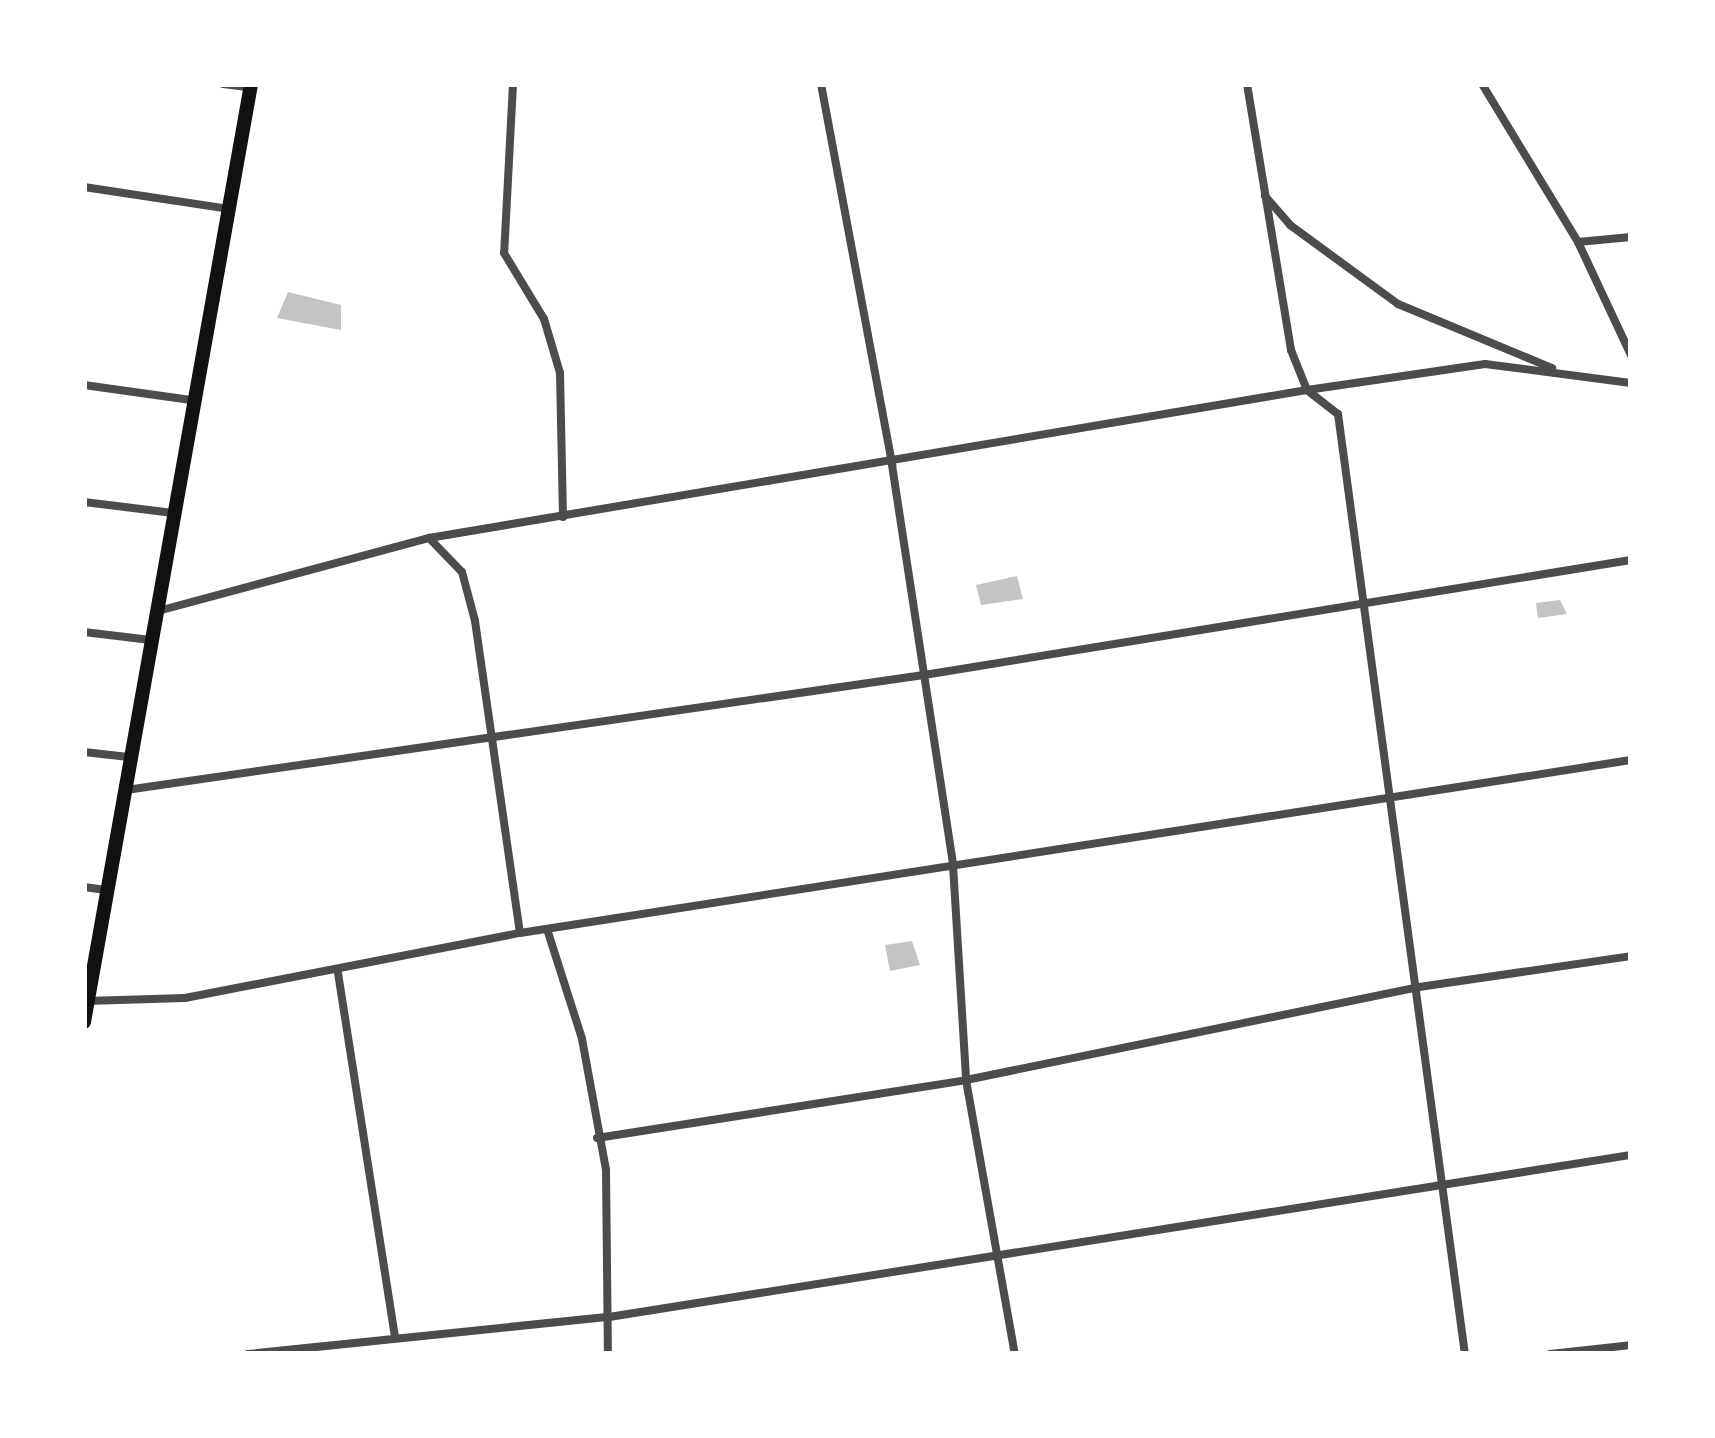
<!DOCTYPE html>
<html>
<head>
<meta charset="utf-8">
<style>
  body { margin:0 }
  #map { position:relative; width:1715px; height:1438px; overflow:hidden; background:#fff; font-family:Roboto,sans-serif }
  div>[style] { position:absolute }
  [style*='--x'] { left:calc(var(--x)*1px); top:calc(var(--y)*1px); width:calc(var(--w)*1px); rotate:calc(var(--a)*1deg) }
  .building>* { inset:0; background:#c4c4c4 }
  .minor>* { height:8px; margin:-4px; padding:0 4px; transform-origin:4px; border-radius:4px; background:#4c4c4c }
  .primary>* { height:14px; margin:-7px; padding:0 7px; transform-origin:7px; border-radius:7px; background:#111 }
  span { translate:-50% -50%; white-space:nowrap; text-align:center; line-height:1.15; -webkit-text-stroke:9px #fff; paint-order:stroke }
  .frame { position:absolute; inset:0; border:87px solid #fff; pointer-events:none }
</style>
</head>
<body>
<div id="map">
  <div class="building">
    <i style="clip-path:polygon(288px 292px,341px 305px,341px 330px,277px 318px)"></i>
    <i style="clip-path:polygon(1017px 576px,1023px 599px,981px 605px,976px 585px)"></i>
    <i style="clip-path:polygon(1560px 600px,1567px 614px,1538px 618px,1536px 603px)"></i>
    <i style="clip-path:polygon(912px 941px,920px 965px,890px 971px,885px 945px)"></i>
  </div>
  <div class="minor">
    <i style="--x:223;--y:84;--w:26;--a:7"></i>
    <i style="--x:513;--y:84;--w:169;--a:93"></i>
    <i style="--x:504;--y:253;--w:77;--a:58.8"></i>
    <i style="--x:544;--y:319;--w:56;--a:73.5"></i>
    <i style="--x:560;--y:373;--w:144;--a:88.8"></i>
    <i style="--x:821;--y:84;--w:388;--a:79.4"></i>
    <i style="--x:892;--y:465;--w:405;--a:81.3"></i>
    <i style="--x:953;--y:865;--w:215;--a:86.5"></i>
    <i style="--x:966;--y:1080;--w:278;--a:79.9"></i>
    <i style="--x:1247;--y:84;--w:270;--a:80.6"></i>
    <i style="--x:1291;--y:350;--w:43;--a:68.2"></i>
    <i style="--x:1307;--y:390;--w:39;--a:38"></i>
    <i style="--x:1338;--y:414;--w:949;--a:82.31"></i>
    <i style="--x:1482;--y:84;--w:185;--a:58.7"></i>
    <i style="--x:1578;--y:242;--w:125;--a:64.9"></i>
    <i style="--x:84;--y:187;--w:148;--a:8.6"></i>
    <i style="--x:1265;--y:196;--w:38;--a:49"></i>
    <i style="--x:1290;--y:225;--w:134;--a:36.2"></i>
    <i style="--x:1398;--y:304;--w:167;--a:22.6"></i>
    <i style="--x:1578;--y:242;--w:53;--a:-5.4"></i>
    <i style="--x:84;--y:385;--w:108;--a:8"></i>
    <i style="--x:84;--y:502;--w:90;--a:7"></i>
    <i style="--x:429;--y:538;--w:47;--a:45.9"></i>
    <i style="--x:462;--y:572;--w:51;--a:75.1"></i>
    <i style="--x:475;--y:621;--w:315;--a:81.8"></i>
    <i style="--x:158;--y:611;--w:281;--a:-15.1"></i>
    <i style="--x:429;--y:538;--w:890;--a:-9.57"></i>
    <i style="--x:1307;--y:390;--w:180;--a:-8.3"></i>
    <i style="--x:1485;--y:364;--w:147;--a:7.4"></i>
    <i style="--x:84;--y:632;--w:67;--a:6.8"></i>
    <i style="--x:84;--y:752;--w:45;--a:6.3"></i>
    <i style="--x:126;--y:790;--w:806;--a:-8.2"></i>
    <i style="--x:924;--y:675;--w:716;--a:-9.24"></i>
    <i style="--x:84;--y:887;--w:22;--a:8"></i>
    <i style="--x:547;--y:929;--w:115;--a:72.3"></i>
    <i style="--x:582;--y:1039;--w:133;--a:79.6"></i>
    <i style="--x:606;--y:1170;--w:184;--a:89.4"></i>
    <i style="--x:338;--y:973;--w:367;--a:81.1"></i>
    <i style="--x:86;--y:1001;--w:99;--a:-1.7"></i>
    <i style="--x:185;--y:998;--w:341;--a:-11"></i>
    <i style="--x:520;--y:933;--w:1124;--a:-8.85"></i>
    <i style="--x:597;--y:1138;--w:374;--a:-8.9"></i>
    <i style="--x:966;--y:1080;--w:462;--a:-11.6"></i>
    <i style="--x:1419;--y:987;--w:214;--a:-8.3"></i>
    <i style="--x:248;--y:1354;--w:363;--a:-5.9"></i>
    <i style="--x:609;--y:1317;--w:1035;--a:-9.01"></i>
    <i style="--x:1550;--y:1354;--w:81;--a:-6.3"></i>
  </div>
  <div class="primary">
    <i style="--x:84;--y:1022;--w:953;--a:-79.9"></i>
  </div>
  <div class="frame"></div>
</div>
</body>
</html>
